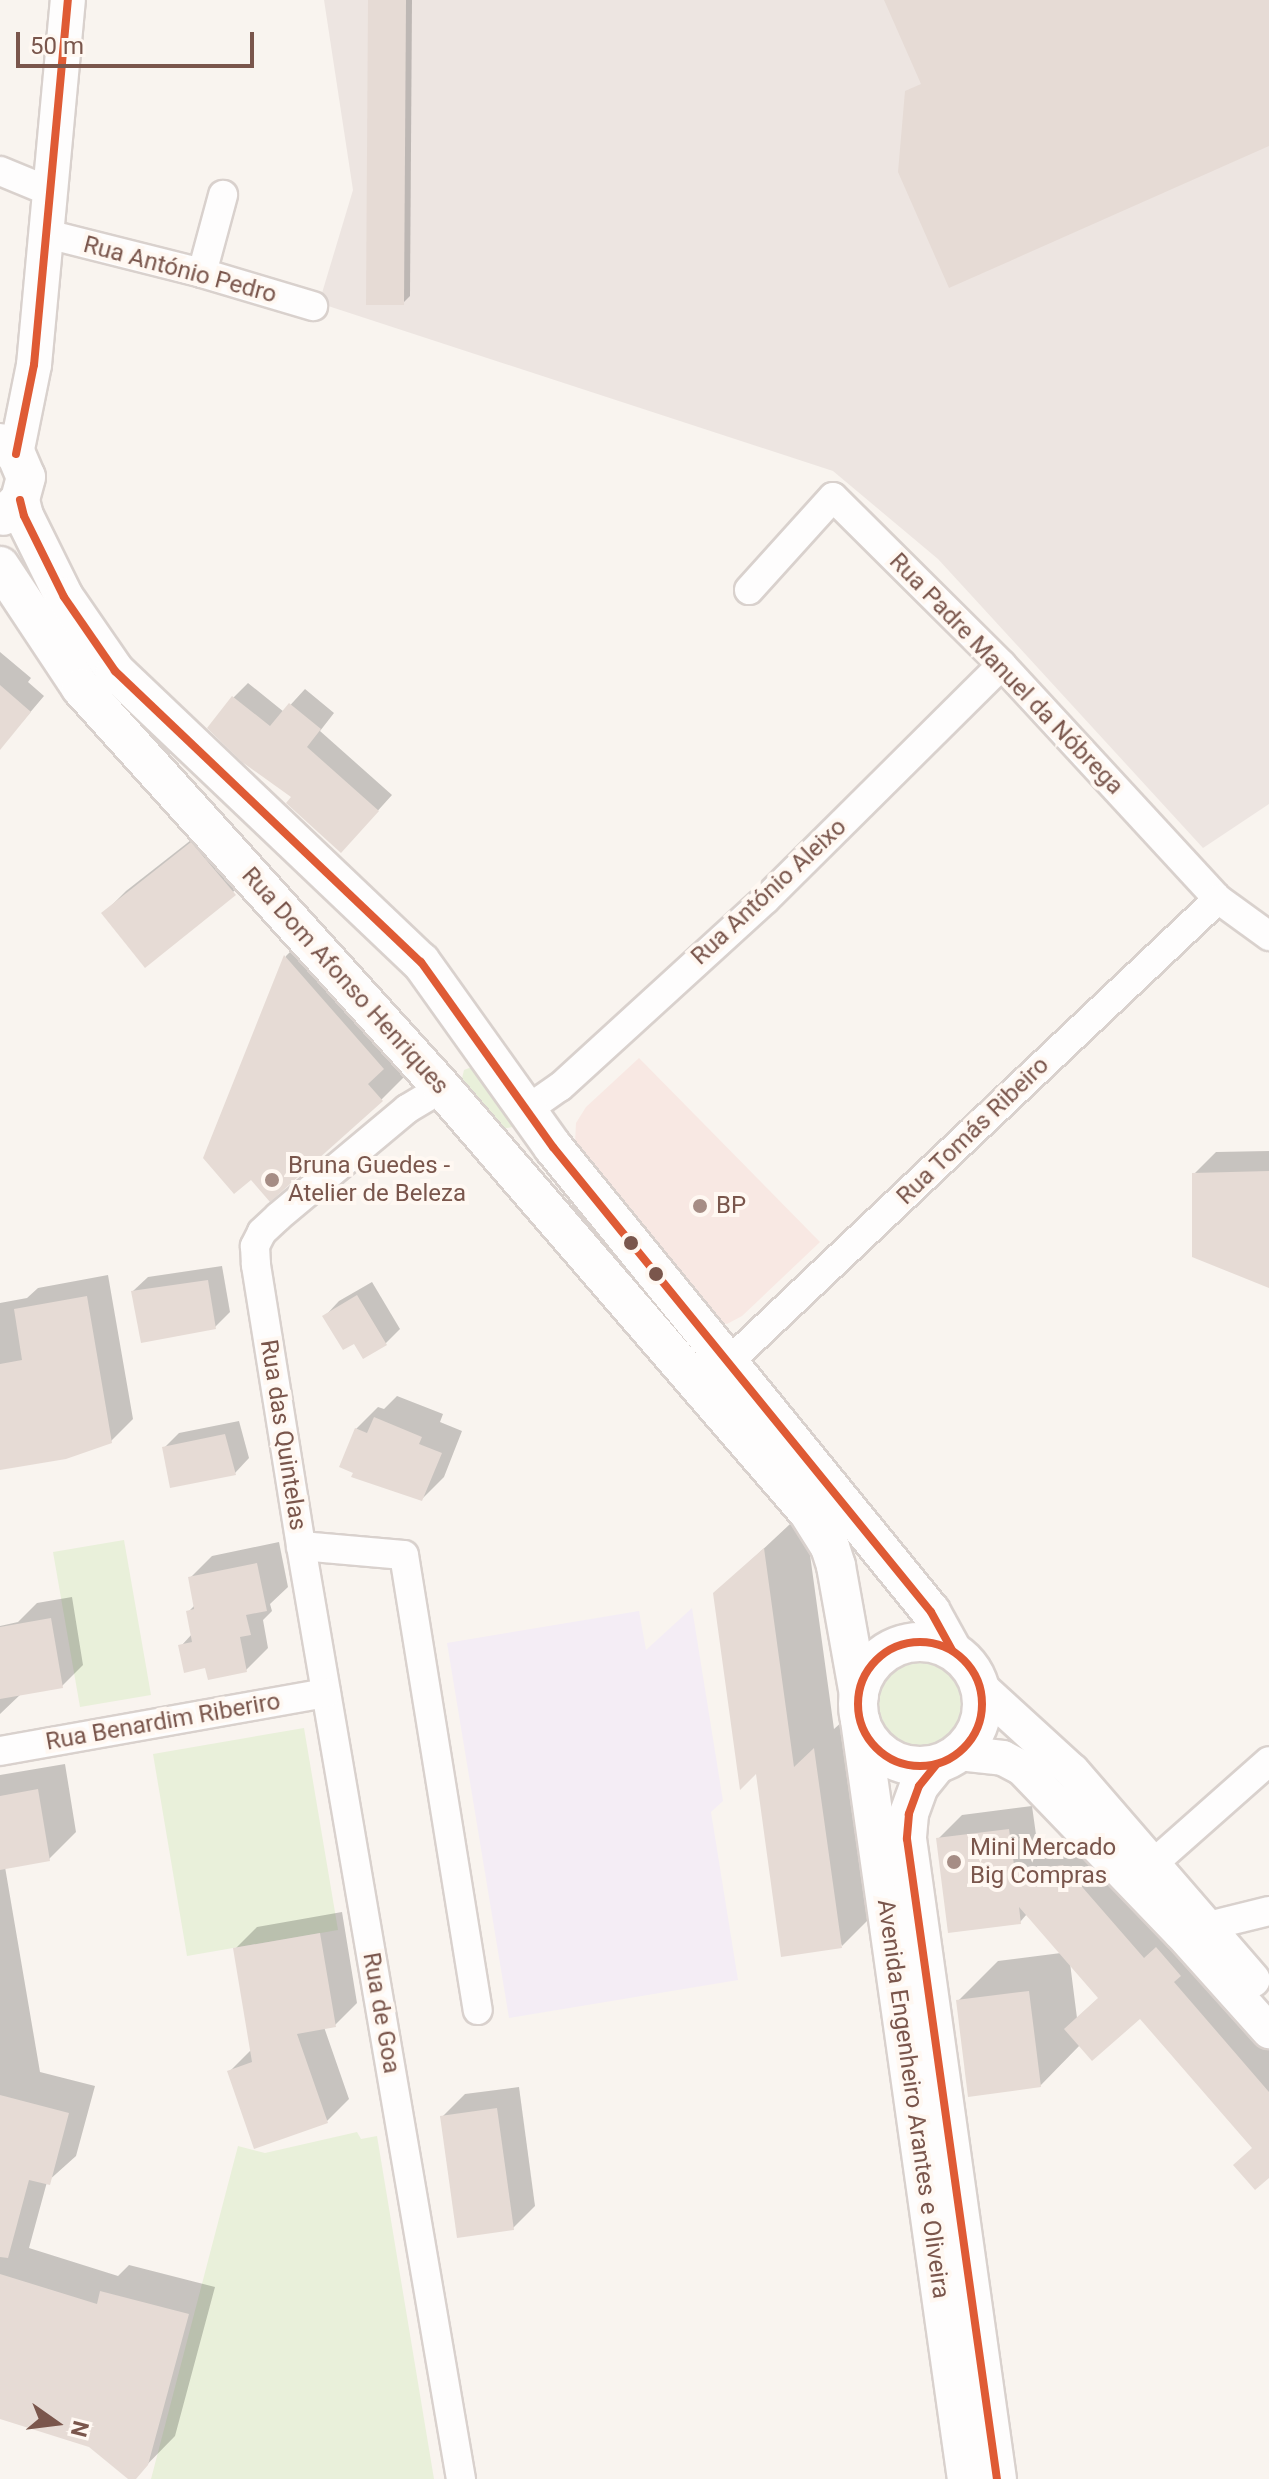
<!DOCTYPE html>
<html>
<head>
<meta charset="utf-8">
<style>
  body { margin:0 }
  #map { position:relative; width:1269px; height:2479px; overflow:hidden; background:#f9f4ef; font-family:Roboto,sans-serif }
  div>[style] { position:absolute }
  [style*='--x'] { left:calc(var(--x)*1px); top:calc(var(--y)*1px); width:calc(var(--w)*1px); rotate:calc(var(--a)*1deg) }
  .commercial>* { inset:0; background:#f8e8e3 }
  .industrial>* { inset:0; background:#ede5e1 }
  .education>* { inset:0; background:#f4edf5 }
  .green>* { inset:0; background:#e9f0da }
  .round { border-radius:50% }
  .shadow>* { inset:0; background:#0003 }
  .building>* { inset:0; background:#e6dbd5 }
  .roads { filter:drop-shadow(2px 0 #d9d1cd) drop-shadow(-2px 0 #d9d1cd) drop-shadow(0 2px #d9d1cd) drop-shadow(0 -2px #d9d1cd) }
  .minor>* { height:28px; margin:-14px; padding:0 14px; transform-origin:14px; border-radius:14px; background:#fefdfd }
  .tertiary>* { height:34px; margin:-17px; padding:0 17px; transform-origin:17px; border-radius:17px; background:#fefdfd }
  .secondary>* { height:38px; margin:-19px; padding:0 19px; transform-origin:19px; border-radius:19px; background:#fefdfd }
  .secondary>.ring { margin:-19px; padding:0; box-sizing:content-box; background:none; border:38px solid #fefdfd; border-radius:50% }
  .bus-1>* { height:8px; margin:-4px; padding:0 4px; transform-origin:4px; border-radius:4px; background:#df5b35 }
  .bus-1>.ring { margin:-4px; padding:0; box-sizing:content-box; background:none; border:8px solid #df5b35; border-radius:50% }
  .dots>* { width:22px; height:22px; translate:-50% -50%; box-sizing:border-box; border:4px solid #fff8f2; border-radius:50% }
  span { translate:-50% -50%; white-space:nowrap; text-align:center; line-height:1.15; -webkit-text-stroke:8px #fff8f2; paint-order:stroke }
  .street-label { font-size:24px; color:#7a564c }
  .poi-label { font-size:24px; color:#7a564c }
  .left { translate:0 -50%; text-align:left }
  .north { position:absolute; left:16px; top:2383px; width:80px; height:80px; -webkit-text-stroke:6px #fff8f2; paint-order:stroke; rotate:104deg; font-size:22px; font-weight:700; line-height:32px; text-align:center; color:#7a564c }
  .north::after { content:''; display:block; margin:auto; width:28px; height:36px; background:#7a564c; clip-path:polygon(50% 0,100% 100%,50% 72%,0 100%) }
  .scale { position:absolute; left:16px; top:32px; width:238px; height:36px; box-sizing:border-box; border:4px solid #7a564c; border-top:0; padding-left:10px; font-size:24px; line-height:28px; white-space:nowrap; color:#7a564c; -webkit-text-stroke:6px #fff8f2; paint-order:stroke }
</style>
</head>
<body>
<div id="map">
  <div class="commercial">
    <i style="clip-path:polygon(639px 1058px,820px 1242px,742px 1316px,727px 1324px,711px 1320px,586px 1170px,575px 1144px,576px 1123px,586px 1107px)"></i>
  </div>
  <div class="industrial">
    <i style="clip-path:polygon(324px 0,1269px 0,1269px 804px,1203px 848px,938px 559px,833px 471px,319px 303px,353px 190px)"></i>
  </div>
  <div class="education">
    <i style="clip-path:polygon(692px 1608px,723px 1801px,711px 1812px,738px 1980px,509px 2018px,447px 1643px,639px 1611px,646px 1650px)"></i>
  </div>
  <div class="green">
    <i style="clip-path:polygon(477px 1065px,515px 1124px,513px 1127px,501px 1129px,460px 1087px,464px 1070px)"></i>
    <i style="clip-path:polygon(124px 1540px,151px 1695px,80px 1707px,53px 1552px)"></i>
    <i class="round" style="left:876px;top:1659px;width:92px;height:92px"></i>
    <i style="clip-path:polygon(304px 1728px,338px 1930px,187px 1956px,153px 1754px)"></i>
    <i style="clip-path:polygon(357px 2132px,361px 2139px,377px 2136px,434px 2479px,151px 2479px,238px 2146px,265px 2153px)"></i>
  </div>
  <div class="shadow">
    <i style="clip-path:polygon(370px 0,412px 0,410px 296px,403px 303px)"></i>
    <i style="clip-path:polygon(0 652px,31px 678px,28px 682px,44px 696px,0 748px)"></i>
    <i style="clip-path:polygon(248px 683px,284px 712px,305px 689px,334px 713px,320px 731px,392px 795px,355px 836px,294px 797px,233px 698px)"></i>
    <i style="clip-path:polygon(214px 822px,257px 872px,145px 965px,104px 913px,126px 891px)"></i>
    <i style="clip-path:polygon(316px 926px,412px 1069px,381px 1100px,251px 1177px,205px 1158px,286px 956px)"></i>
    <i style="clip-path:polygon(1269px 1151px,1269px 1286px,1194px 1174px,1216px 1152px)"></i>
    <i style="clip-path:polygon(222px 1266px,230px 1312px,215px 1327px,133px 1291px,148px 1277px)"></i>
    <i style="clip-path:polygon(108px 1275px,133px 1419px,111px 1441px,0 1468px,0 1303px,27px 1298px,38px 1288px)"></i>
    <i style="clip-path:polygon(372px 1282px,400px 1329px,385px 1344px,355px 1341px,325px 1316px,339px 1301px)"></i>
    <i style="clip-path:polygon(397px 1396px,443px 1414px,440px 1422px,462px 1431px,444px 1477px,422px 1499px,356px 1429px,378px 1407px,384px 1409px)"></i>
    <i style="clip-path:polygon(239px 1421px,249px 1458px,235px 1473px,164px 1448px,179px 1433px)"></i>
    <i style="clip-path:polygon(804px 1511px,834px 1729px,854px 1711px,882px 1906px,842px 1946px,758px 1770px,715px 1594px)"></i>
    <i style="clip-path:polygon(279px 1542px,288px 1587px,270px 1604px,272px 1611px,263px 1620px,268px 1648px,246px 1670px,207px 1666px,181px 1646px,192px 1634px,188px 1612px,195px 1605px,190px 1578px,212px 1556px)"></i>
    <i style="clip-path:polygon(72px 1597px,83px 1665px,62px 1686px,22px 1693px,0 1714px,0 1626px,18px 1622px,37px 1603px)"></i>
    <i style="clip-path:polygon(65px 1764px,76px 1832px,49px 1859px,5px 1867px,40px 2072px,95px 2086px,76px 2156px,47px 2182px,29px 2248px,118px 2276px,129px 2265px,215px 2287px,175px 2436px,133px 2479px,90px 2445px,0 2417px,0 1775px)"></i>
    <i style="clip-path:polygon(evenodd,1032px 1806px,1038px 1849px,1087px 1843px,1269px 2042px,1269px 2176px,1254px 2147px,1140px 2016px,1080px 2045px,1040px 2086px,958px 2001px,998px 1961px,1061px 1953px,1027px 1914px,1020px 1922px,938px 1839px,962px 1815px,1032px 1806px,1070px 1963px,1100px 1997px,1077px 2018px,1070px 1963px)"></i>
    <i style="clip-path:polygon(342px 1912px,357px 2003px,335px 2025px,324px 2027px,349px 2099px,327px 2121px,229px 2072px,252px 2049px,235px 1949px,257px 1927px)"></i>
    <i style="clip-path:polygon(519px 2087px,535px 2206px,513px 2228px,443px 2116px,465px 2094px)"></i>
  </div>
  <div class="building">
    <i style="clip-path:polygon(368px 0,406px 0,404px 305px,366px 305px)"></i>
    <i style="clip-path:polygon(884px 0,1269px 0,1269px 146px,949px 288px,898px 172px,905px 91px,921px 84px)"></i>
    <i style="clip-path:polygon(0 685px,31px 712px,0 750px)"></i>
    <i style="clip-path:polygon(232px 696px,270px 726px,289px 703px,321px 729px,307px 747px,379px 811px,341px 853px,286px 803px,291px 797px,242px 762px,207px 728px)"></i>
    <i style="clip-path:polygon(191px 842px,236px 895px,145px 968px,101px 913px)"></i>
    <i style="clip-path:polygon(284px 955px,384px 1069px,368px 1084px,383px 1101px,270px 1202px,251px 1180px,234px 1194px,203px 1158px)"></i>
    <i style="clip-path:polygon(1269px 1171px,1269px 1288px,1192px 1257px,1192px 1173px)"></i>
    <i style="clip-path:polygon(208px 1280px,216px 1329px,141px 1343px,131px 1291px)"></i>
    <i style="clip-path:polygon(357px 1295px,387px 1345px,363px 1359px,354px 1344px,343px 1350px,322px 1316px)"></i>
    <i style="clip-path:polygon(87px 1296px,112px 1443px,66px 1459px,0 1470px,0 1364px,22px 1360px,14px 1309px)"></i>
    <i style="clip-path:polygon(374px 1417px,422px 1437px,419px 1444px,442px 1453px,422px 1501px,351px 1477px,353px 1473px,339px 1467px,355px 1428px,367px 1433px)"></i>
    <i style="clip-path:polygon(225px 1434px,236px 1475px,170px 1488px,162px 1447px)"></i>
    <i style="clip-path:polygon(764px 1548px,794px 1767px,814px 1748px,842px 1948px,781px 1957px,756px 1774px,740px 1790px,713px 1593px)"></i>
    <i style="clip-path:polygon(257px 1563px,267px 1611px,246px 1615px,251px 1635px,240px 1637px,247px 1672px,208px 1680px,205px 1668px,184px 1673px,178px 1645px,192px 1642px,186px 1611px,194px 1609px,188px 1577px)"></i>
    <i style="clip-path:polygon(51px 1618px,63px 1688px,0 1699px,0 1627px)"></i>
    <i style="clip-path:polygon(38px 1789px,50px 1861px,0 1870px,0 1796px)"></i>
    <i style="clip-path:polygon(1009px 1829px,1015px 1872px,1063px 1865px,1144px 1958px,1156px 1947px,1181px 1976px,1174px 1982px,1269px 2092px,1269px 2178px,1255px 2190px,1233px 2165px,1252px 2148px,1140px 2019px,1092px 2061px,1064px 2029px,1098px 1998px,1019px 1907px,1021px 1924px,948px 1933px,936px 1838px)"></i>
    <i style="clip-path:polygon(320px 1933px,336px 2027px,297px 2034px,328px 2123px,254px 2149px,227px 2071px,252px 2062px,233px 1948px)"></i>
    <i style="clip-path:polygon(1029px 1991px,1041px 2087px,968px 2097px,956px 2000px)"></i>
    <i style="clip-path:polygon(0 2095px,69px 2113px,50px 2185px,29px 2180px,8px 2258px,0 2257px)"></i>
    <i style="clip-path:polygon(497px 2108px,514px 2230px,457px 2238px,440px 2116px)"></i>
    <i style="clip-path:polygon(0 2274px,97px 2304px,100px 2291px,189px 2314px,148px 2465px,136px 2479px,128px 2479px,89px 2447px,0 2419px)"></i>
  </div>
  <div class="roads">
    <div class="minor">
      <i style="--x:0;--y:171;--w:55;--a:22.4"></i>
      <i style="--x:47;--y:234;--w:160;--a:14.1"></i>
      <i style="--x:202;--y:273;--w:116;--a:16.6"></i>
      <i style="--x:202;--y:273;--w:81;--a:-74.9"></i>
      <i style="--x:749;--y:590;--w:125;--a:-47.9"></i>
      <i style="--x:833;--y:497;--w:238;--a:44.8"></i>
      <i style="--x:1002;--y:665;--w:318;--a:47.3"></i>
      <i style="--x:1218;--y:899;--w:63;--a:36"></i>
      <i style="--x:442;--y:1088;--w:41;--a:149"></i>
      <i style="--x:407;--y:1109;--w:168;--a:140.1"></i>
      <i style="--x:278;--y:1217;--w:22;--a:137"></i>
      <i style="--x:262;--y:1232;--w:16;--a:117"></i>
      <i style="--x:255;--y:1246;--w:19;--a:87"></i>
      <i style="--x:256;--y:1265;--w:285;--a:80.9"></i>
      <i style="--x:301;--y:1546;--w:103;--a:5"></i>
      <i style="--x:404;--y:1555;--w:461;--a:80.8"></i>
      <i style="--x:528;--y:1109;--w:39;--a:-35"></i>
      <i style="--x:560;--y:1087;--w:279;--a:-42.4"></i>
      <i style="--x:766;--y:899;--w:332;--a:-44.8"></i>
      <i style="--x:714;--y:1376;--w:694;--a:-43.42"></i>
      <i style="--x:301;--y:1546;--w:947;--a:80.27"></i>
      <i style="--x:0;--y:1751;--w:331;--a:-10.1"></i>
      <i style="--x:1155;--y:1862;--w:152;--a:-41.5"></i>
      <i style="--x:1188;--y:1931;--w:83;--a:-13.9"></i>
    </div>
    <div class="tertiary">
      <i style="--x:16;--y:454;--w:91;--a:-78.6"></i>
      <i style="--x:34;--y:365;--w:367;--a:-84.7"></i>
      <i style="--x:981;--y:1688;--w:123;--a:42.4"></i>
      <i style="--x:1072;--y:1771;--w:276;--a:49.1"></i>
      <i style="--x:959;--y:1753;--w:44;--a:6.5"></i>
      <i style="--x:1003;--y:1758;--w:21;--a:28"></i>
      <i style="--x:1022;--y:1768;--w:229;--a:46.1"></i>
      <i style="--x:1181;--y:1933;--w:132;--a:48.1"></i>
    </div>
    <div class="secondary">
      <i style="--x:0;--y:443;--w:19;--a:35"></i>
      <i style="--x:16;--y:454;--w:25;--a:67"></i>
      <i style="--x:26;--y:477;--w:24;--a:105"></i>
      <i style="--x:20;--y:500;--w:23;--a:137"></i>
      <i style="--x:20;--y:500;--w:16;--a:76"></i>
      <i style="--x:24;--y:516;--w:90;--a:63.7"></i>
      <i style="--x:64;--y:597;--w:90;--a:55.4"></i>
      <i style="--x:115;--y:671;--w:422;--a:43.6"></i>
      <i style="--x:421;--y:962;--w:227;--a:54.5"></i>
      <i style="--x:553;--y:1147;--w:599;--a:50.89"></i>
      <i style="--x:931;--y:1612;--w:43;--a:61.1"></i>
      <i style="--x:0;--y:566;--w:146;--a:56.4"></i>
      <i style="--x:81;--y:688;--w:539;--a:47.93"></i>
      <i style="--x:442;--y:1088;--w:560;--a:49.2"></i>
      <i style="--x:808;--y:1512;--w:41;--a:57.8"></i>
      <i style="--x:830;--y:1547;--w:20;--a:72"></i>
      <i style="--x:836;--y:1566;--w:131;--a:79.9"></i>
      <i class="ring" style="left:858px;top:1642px;width:86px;height:86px"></i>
      <i style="--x:860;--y:1720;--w:767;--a:81.98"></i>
      <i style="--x:936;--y:1765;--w:27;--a:129"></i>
      <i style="--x:919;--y:1786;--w:30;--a:110"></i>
      <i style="--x:909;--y:1814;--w:25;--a:95"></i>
      <i style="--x:907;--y:1839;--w:646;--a:82"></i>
    </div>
  </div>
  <div class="bus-1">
    <i style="--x:16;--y:454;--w:91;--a:-78.6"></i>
    <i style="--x:34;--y:365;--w:367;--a:-84.7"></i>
    <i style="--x:20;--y:500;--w:16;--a:76"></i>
    <i style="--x:24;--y:516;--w:90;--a:63.7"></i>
    <i style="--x:64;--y:597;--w:90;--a:55.4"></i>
    <i style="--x:115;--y:671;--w:422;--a:43.6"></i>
    <i style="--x:421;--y:962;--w:227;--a:54.5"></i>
    <i style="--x:553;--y:1147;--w:599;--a:50.89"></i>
    <i style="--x:931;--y:1612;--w:43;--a:61.1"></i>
    <i class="ring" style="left:858px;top:1642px;width:116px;height:116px"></i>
    <i style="--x:936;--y:1765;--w:27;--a:129"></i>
    <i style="--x:919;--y:1786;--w:30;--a:110"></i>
    <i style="--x:909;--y:1814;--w:25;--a:95"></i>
    <i style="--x:907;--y:1839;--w:646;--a:82"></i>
  </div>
  <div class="dots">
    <i style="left:272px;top:1180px;background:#a68d85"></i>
    <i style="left:700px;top:1206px;background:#a68d85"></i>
    <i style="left:631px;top:1243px;background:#7a564c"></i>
    <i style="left:656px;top:1274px;background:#7a564c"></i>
    <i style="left:954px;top:1862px;background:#a68d85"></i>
  </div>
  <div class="street-label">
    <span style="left:180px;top:270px;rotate:15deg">Rua António Pedro</span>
    <span style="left:1006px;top:674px;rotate:46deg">Rua Padre Manuel da Nóbrega</span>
    <span style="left:769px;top:892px;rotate:-43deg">Rua António Aleixo</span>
    <span style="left:345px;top:981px;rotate:48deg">Rua Dom Afonso Henriques</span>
    <span style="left:973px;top:1131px;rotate:-44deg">Rua Tomás Ribeiro</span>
    <span style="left:283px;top:1435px;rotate:81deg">Rua das Quintelas</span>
    <span style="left:163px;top:1722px;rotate:-10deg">Rua Benardim Riberiro</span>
    <span style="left:381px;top:2013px;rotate:80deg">Rua de Goa</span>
    <span style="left:913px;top:2099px;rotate:82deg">Avenida Engenheiro Arantes e Oliveira</span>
  </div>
  <div class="poi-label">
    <span class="left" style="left:288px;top:1180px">Bruna Guedes -<br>Atelier de Beleza</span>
    <span class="left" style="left:716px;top:1206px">BP</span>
    <span class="left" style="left:970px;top:1862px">Mini Mercado<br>Big Compras</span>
  </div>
  <div class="north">N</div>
  <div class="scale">50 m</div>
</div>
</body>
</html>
